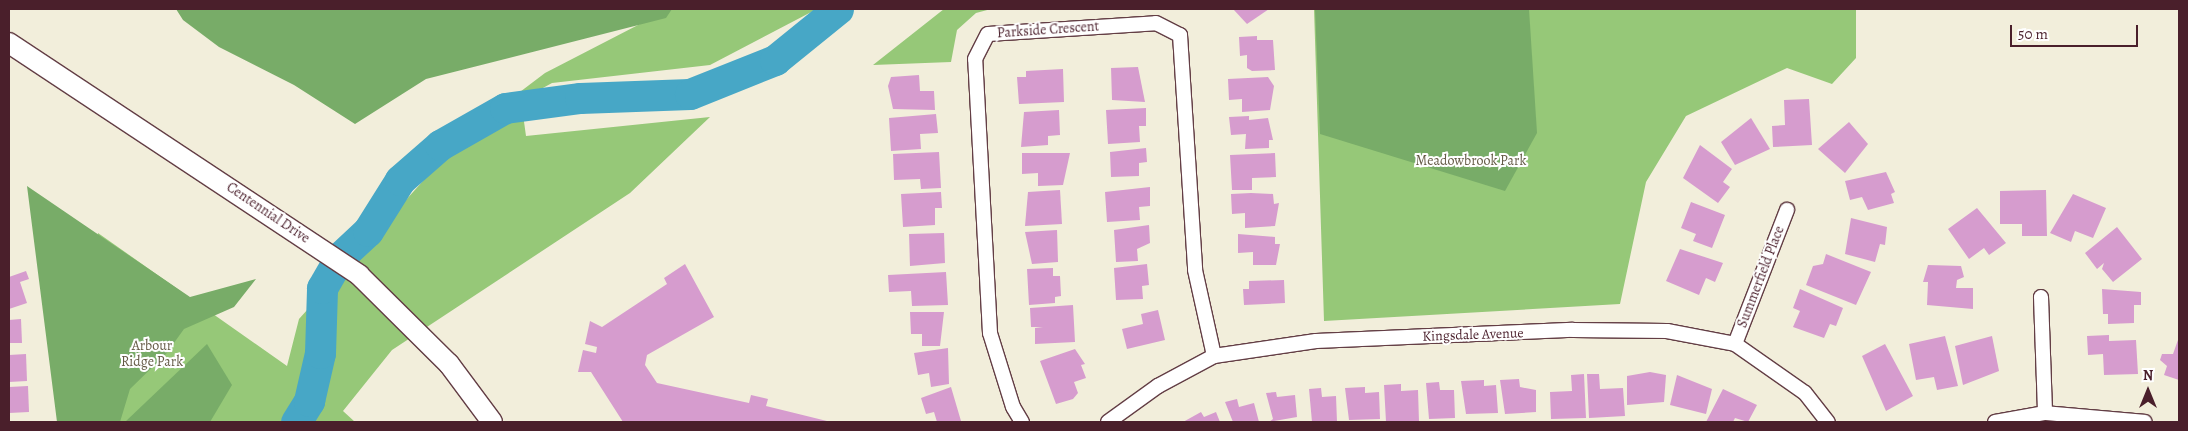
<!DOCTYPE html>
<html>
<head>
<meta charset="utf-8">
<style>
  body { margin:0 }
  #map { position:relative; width:2188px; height:431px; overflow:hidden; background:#f2eedb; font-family:Alegreya,serif }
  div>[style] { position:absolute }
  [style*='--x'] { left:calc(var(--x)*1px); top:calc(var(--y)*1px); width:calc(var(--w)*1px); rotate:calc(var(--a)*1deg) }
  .green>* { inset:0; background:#96c878 }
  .forest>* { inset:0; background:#78ac68 }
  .river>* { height:31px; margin:-15.5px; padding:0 15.5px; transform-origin:15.5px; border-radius:15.5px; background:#47a7c6 }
  .building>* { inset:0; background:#d69cce }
  .roads { filter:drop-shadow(1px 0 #633e45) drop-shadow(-1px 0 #633e45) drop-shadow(0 1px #633e45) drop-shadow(0 -1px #633e45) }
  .street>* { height:14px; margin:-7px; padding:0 7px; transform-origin:7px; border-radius:7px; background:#fff }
  .secondary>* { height:20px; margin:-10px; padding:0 10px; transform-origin:10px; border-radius:10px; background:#fff }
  span { translate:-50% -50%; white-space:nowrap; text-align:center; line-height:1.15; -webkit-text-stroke:4px #fff; paint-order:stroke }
  .street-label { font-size:14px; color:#4a1f2b }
  .park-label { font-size:14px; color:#655a46 }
  .frame { position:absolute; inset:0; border:10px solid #4a1f2b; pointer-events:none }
  .north { position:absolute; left:2123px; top:366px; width:50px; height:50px; -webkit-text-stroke:4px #fff; paint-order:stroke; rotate:0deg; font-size:14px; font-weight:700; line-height:20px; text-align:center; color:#4a1f2b }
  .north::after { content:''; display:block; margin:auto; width:18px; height:22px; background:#4a1f2b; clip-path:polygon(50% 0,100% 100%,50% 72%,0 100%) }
  .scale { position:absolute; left:2010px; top:25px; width:128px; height:22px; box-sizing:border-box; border:2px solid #4a1f2b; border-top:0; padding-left:6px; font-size:15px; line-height:18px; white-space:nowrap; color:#4a1f2b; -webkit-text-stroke:4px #fff; paint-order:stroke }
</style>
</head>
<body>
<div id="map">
  <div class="green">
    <i style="clip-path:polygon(669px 9px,817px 9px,710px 65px,552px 83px,521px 100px,526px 136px,710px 117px,630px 193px,392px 350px,343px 411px,355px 422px,76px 422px,98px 233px,287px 366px,299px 319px,467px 132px,545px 73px)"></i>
    <i style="clip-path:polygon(944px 9px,991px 9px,976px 13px,957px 30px,951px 62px,873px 65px)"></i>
    <i style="clip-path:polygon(1314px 9px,1856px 9px,1856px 58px,1832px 84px,1787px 68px,1686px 116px,1646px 182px,1620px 304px,1324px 321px)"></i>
  </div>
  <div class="forest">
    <i style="clip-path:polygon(176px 9px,672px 9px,666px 18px,426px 79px,355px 124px,294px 85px,219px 47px,183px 20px)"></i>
    <i style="clip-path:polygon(1315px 9px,1529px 9px,1537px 133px,1505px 191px,1320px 134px)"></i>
    <i style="clip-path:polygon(27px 186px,190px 297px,256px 279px,234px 307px,184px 329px,166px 354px,130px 389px,120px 422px,57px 422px)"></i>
    <i style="clip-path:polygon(207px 344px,232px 385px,210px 422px,125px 422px)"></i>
  </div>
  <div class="river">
    <i style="--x:296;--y:422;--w:25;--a:-58"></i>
    <i style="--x:309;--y:401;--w:49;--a:-77.1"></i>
    <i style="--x:320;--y:353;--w:65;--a:-88.2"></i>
    <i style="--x:322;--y:288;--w:36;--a:-60"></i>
    <i style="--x:340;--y:257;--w:38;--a:-43"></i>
    <i style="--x:368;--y:231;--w:60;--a:-57.9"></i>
    <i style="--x:400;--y:180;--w:53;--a:-41.2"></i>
    <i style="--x:440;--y:145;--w:75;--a:-29.6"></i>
    <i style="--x:505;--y:108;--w:76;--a:-7.6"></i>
    <i style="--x:580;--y:98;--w:110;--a:-2.1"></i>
    <i style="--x:690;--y:94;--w:92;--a:-21.8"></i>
    <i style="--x:775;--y:60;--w:81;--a:-39"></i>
  </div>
  <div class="building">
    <i style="clip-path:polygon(1233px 9px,1269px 9px,1247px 24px)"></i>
    <i style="clip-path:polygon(1257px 36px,1257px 40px,1273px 40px,1275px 70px,1252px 71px,1247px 68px,1247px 55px,1240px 56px,1239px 37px)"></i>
    <i style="clip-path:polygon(1138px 67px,1145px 102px,1112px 100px,1111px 68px)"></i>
    <i style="clip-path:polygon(1063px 69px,1064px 102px,1019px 104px,1017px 77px,1026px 77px,1026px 71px)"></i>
    <i style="clip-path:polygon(919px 75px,920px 91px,934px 91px,935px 110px,893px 109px,888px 86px,891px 77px)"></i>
    <i style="clip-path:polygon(1268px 77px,1274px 86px,1270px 110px,1242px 112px,1242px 99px,1229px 100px,1228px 79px)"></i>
    <i style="clip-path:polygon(1809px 99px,1812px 145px,1773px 147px,1772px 126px,1785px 125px,1784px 100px)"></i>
    <i style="clip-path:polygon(1146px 108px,1146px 126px,1139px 126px,1140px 142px,1108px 144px,1106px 110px)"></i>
    <i style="clip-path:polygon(1059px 110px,1060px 135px,1048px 136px,1048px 145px,1021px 147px,1024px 112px)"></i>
    <i style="clip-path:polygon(936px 114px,938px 133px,920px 134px,921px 149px,891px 151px,889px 118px)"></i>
    <i style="clip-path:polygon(1249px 116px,1249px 120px,1268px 118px,1273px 140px,1269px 140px,1269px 148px,1245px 149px,1246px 134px,1231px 135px,1229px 117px)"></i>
    <i style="clip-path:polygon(1751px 118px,1770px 149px,1735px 165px,1721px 142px)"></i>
    <i style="clip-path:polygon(1849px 122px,1868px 144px,1845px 173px,1818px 149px)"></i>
    <i style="clip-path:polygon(1700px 145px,1732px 169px,1723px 182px,1730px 187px,1718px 203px,1683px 178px)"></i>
    <i style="clip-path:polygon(1146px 148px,1147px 162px,1139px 163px,1139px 176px,1111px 177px,1110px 152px)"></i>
    <i style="clip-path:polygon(939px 152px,941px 188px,921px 189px,920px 179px,894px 180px,893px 154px)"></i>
    <i style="clip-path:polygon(1022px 153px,1070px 153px,1063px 185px,1038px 186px,1038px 173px,1022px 174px)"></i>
    <i style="clip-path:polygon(1275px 153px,1276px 177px,1252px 178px,1252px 190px,1232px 190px,1230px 155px)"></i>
    <i style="clip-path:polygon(1886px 172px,1895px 192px,1891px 194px,1894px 203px,1868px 210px,1862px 197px,1850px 200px,1845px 181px)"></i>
    <i style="clip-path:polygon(1150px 187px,1150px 206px,1139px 207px,1140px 220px,1107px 222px,1105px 192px)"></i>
    <i style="clip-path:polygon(1060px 190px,1062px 224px,1025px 226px,1028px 192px)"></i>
    <i style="clip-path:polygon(2046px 190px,2047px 236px,2022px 236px,2022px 224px,2000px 224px,2000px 191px)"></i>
    <i style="clip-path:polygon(941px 192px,942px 208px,935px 208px,935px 225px,903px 227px,901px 194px)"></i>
    <i style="clip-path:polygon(1251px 193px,1273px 194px,1274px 204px,1279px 203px,1275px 226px,1245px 228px,1245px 213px,1232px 214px,1231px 194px)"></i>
    <i style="clip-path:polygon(2073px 194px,2106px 208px,2093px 238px,2075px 231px,2071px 242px,2050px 233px)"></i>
    <i style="clip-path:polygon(1691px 202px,1725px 215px,1712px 248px,1693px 241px,1696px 234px,1681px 228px)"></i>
    <i style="clip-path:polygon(1977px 208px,2006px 243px,1989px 255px,1984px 248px,1969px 259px,1948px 229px)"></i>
    <i style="clip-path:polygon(1851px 218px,1887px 227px,1885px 245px,1880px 244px,1875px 262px,1845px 254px)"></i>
    <i style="clip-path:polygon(1149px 225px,1150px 243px,1137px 249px,1138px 261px,1116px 262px,1114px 230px)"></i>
    <i style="clip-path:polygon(2117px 227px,2142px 259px,2113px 282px,2102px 269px,2104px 263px,2097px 269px,2085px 253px)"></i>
    <i style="clip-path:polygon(1057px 230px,1058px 262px,1032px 264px,1025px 232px)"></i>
    <i style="clip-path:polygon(944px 233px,945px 263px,910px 266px,909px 234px)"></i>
    <i style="clip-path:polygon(1238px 234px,1275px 237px,1275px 244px,1280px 244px,1276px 265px,1253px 265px,1253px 252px,1238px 253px)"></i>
    <i style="clip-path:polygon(1680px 249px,1723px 263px,1715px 282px,1706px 278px,1699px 295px,1666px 281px)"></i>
    <i style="clip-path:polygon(1826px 254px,1871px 272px,1856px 305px,1806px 285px,1813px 266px,1823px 264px)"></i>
    <i style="clip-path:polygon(685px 264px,714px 317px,647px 355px,645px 365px,657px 383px,749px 403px,751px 395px,768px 399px,766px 406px,831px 422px,623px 422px,591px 372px,578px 372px,583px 350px,596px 353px,597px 347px,585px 344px,590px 321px,602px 327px,667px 284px,664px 278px)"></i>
    <i style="clip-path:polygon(1147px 264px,1149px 285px,1142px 286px,1143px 299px,1116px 300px,1114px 268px)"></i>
    <i style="clip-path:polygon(1928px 265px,1961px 266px,1964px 277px,1957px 280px,1956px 288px,1973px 288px,1973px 309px,1927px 305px,1928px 282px,1923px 282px)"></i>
    <i style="clip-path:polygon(1053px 268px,1053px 276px,1060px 276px,1061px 296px,1055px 297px,1055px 303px,1029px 305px,1027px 269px)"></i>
    <i style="clip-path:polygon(26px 271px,29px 279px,20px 282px,27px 303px,9px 309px,9px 277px)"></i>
    <i style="clip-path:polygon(946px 272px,948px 305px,912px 306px,911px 291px,889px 292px,888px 275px)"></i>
    <i style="clip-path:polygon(1284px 280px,1285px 303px,1244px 305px,1243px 289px,1249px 289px,1249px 281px)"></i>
    <i style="clip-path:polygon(1800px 289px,1843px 308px,1836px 326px,1830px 324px,1824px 338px,1793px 327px,1800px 311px,1793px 308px)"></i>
    <i style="clip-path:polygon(2102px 289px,2141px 292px,2141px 305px,2134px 305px,2134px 323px,2108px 324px,2108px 314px,2103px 314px)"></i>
    <i style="clip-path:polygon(1073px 305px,1075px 342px,1035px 344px,1035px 328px,1043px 327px,1031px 327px,1030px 308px)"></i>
    <i style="clip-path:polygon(1158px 310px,1165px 340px,1127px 349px,1122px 329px,1143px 324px,1141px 314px)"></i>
    <i style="clip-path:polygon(910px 312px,944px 312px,940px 346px,922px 346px,922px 334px,911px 334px)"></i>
    <i style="clip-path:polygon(21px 319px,22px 343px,9px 343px,9px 320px)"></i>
    <i style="clip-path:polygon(2109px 335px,2109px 341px,2136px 340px,2138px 374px,2104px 375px,2103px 354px,2088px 355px,2087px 336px)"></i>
    <i style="clip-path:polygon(1945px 336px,1958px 386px,1937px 390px,1934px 377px,1916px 380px,1909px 344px)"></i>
    <i style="clip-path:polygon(1992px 336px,1999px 371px,1963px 385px,1955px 346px)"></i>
    <i style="clip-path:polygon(2179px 337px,2179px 380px,2164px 375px,2167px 366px,2160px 360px,2162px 354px,2173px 354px)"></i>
    <i style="clip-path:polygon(1885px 344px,1913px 396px,1886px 411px,1862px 356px)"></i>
    <i style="clip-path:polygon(948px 348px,949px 384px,931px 387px,929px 373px,918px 375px,914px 353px)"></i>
    <i style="clip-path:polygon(1075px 349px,1085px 364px,1081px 365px,1086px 378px,1074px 382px,1078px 393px,1073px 399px,1056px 404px,1040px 361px)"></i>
    <i style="clip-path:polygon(26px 354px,27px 381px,9px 382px,9px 355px)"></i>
    <i style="clip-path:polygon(1650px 372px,1666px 375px,1664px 402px,1627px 405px,1627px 376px)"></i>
    <i style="clip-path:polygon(1584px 374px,1586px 418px,1551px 419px,1550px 392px,1572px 391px,1571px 375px)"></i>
    <i style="clip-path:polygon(1587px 374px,1599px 374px,1600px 389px,1623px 388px,1625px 416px,1589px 418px)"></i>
    <i style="clip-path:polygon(1677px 375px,1712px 389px,1706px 414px,1670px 405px)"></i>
    <i style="clip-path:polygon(1519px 379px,1520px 387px,1536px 390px,1536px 412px,1505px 414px,1500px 380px)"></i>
    <i style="clip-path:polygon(1484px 380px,1484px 386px,1496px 385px,1498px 413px,1466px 414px,1461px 381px)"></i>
    <i style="clip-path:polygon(1439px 382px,1440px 390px,1454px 390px,1455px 418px,1429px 419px,1426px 383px)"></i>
    <i style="clip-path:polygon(1401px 384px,1401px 391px,1418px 390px,1419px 422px,1386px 422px,1384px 385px)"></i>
    <i style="clip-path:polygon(28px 386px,29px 412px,9px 413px,9px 387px)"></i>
    <i style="clip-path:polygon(951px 387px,961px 421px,937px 422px,934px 412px,926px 414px,921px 398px)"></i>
    <i style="clip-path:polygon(1365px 387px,1365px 393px,1379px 392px,1380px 419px,1349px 420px,1345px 388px)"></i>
    <i style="clip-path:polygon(1321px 388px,1322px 397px,1336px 396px,1337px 422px,1312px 422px,1309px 389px)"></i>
    <i style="clip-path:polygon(1723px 389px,1757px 405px,1748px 422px,1735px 418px,1733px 422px,1706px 422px)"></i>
    <i style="clip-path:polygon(1276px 392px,1277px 397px,1295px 395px,1297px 417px,1269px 422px,1273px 419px,1266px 393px)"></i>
    <i style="clip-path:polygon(1237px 399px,1239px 407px,1254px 403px,1259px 422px,1233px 422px,1225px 402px)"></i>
    <i style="clip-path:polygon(1201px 412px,1204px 417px,1216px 412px,1220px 422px,1183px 422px)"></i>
  </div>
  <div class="roads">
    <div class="street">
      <i style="--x:2041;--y:297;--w:116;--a:88"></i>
      <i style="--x:1735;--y:344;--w:144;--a:-68.8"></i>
      <i style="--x:1022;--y:422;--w:17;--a:-121"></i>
      <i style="--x:1013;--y:407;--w:77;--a:-107.3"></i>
      <i style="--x:990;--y:333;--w:274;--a:-93.1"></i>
      <i style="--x:975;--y:59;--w:28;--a:-63"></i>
      <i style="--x:988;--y:34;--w:168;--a:-3.7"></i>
      <i style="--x:1156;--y:23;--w:27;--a:27"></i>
      <i style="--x:1180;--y:35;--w:235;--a:86.3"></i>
      <i style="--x:1195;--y:270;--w:88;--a:77.5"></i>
      <i style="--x:1108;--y:422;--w:62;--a:-35.8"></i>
      <i style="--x:1158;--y:386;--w:64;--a:-28.2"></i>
      <i style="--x:1214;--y:356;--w:103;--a:-8.4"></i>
      <i style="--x:1316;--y:341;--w:257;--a:-2.5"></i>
      <i style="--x:1573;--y:330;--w:94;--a:0.6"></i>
      <i style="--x:1667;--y:331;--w:69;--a:10.8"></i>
      <i style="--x:1735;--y:344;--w:85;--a:35"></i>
      <i style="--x:1805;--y:393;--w:37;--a:52"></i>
      <i style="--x:1995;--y:422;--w:51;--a:-10.2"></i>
      <i style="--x:2045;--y:413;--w:100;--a:5.1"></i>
    </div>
    <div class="secondary">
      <i style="--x:9;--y:43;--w:420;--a:33.5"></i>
      <i style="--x:359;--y:275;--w:127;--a:44.7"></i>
      <i style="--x:449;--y:364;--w:72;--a:53.4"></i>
    </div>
  </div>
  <div class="street-label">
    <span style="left:1048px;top:30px;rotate:-4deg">Parkside Crescent</span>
    <span style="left:268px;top:213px;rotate:34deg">Centennial Drive</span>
    <span style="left:1761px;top:277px;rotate:-69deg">Summerfield Place</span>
    <span style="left:1473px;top:335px;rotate:-2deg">Kingsdale Avenue</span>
  </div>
  <div class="park-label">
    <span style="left:1471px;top:161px">Meadowbrook Park</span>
    <span style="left:152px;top:354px">Arbour<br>Ridge Park</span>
  </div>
  <div class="frame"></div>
  <div class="north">N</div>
  <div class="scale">50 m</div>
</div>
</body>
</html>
